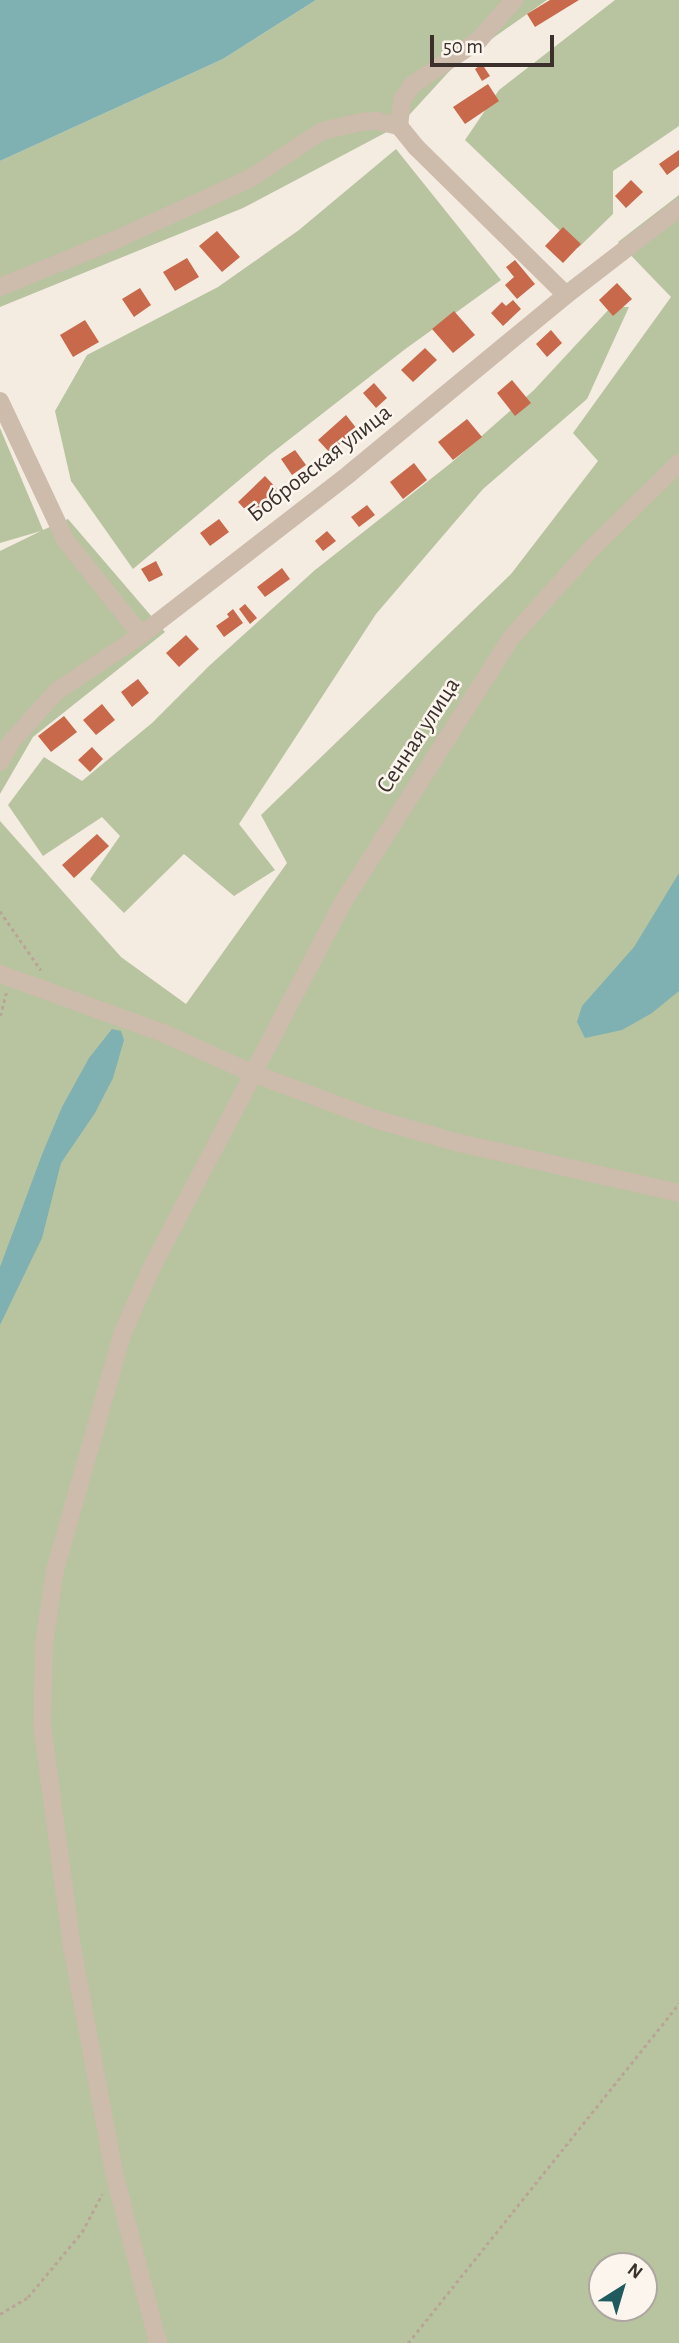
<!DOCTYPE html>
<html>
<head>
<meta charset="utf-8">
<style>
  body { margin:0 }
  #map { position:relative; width:679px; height:2343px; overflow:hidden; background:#f4ebe1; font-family:"Alegreya Sans",sans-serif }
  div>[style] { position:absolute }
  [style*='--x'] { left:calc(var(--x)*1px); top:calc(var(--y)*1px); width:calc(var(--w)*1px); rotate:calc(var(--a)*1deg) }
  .green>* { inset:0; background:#b8c4a0 }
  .water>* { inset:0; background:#7fb0b2 }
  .building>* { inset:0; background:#c8694b }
  .path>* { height:2.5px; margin-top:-1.25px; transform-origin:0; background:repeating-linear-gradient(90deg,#b9a596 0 3.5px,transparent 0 7px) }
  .minor>* { height:18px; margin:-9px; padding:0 9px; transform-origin:9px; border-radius:9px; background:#cdbbac }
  span { translate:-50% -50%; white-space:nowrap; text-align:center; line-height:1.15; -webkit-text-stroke:5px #fbf5ee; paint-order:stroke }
  .street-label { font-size:24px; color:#3b302b }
  .north { position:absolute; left:588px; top:2252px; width:70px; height:70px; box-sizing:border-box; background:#fbf5ee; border:2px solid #aea6a0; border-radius:50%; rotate:37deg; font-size:19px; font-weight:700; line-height:28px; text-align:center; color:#3b302b }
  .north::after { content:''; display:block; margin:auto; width:24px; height:32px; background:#1f5a5e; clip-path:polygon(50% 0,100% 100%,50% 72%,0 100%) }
  .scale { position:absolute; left:430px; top:35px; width:124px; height:32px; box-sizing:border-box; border:4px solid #3b302b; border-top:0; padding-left:9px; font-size:21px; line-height:24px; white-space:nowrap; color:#3b302b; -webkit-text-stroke:5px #fbf5ee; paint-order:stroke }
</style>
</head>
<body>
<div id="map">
  <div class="green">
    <i style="clip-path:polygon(316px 0,547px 0,456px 64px,400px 125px,243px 208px,0 307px,0 161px,223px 59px)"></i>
    <i style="clip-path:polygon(615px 0,679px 0,679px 126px,613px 171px,613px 214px,578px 248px,465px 140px,499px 90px)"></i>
    <i style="clip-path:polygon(396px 149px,501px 280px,404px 350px,268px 456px,133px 569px,71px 481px,55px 411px,87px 355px,218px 287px,299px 230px)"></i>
    <i style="clip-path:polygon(evenodd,679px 195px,679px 2343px,0 2343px,0 821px,121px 957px,186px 1004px,287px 863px,261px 815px,511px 574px,598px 461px,573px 433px,671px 297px,618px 242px,679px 195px,602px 2266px,644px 2266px,644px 2308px,602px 2308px,602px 2266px)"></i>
    <i style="clip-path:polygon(611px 307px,629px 307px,587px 399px,483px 489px,376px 614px,239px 824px,275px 870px,234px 896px,184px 854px,124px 913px,90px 879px,120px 836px,102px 817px,43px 856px,8px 805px,44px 757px,82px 781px,152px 723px,209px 666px,315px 570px,451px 463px,534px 390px)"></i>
    <i style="clip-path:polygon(0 428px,43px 530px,68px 519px,165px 632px,33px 737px,0 794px,0 551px,41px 531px,0 543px)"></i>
  </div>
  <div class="water">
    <i style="clip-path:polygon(0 0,316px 0,223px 59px,0 161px)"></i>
    <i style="clip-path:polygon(679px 873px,679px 991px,652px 1013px,622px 1030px,585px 1038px,577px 1022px,582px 1006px,634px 947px)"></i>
    <i style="clip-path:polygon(112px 1029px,121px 1031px,124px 1040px,113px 1078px,95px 1113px,61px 1163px,42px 1238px,0 1325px,0 1267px,43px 1152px,62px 1107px,89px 1058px)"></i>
  </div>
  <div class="building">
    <i style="clip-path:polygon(550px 0,579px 0,535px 27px,527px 14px)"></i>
    <i style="clip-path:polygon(482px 64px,490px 76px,482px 81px,475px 69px)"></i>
    <i style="clip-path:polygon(488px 84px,499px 101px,465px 124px,453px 107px)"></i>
    <i style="clip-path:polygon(679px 150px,679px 166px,667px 175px,659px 164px)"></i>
    <i style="clip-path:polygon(631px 180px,643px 192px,626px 208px,615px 196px)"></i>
    <i style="clip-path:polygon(563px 227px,581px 244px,563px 263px,545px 246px)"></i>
    <i style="clip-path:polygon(217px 231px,240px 257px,222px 272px,199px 246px)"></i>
    <i style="clip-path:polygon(187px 258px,199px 277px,175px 291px,163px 272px)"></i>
    <i style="clip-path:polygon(515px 260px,535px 284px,517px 299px,505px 285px,514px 277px,506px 267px)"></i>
    <i style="clip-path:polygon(617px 283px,632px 299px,613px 316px,599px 300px)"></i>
    <i style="clip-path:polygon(140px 288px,151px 305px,134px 317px,122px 299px)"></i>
    <i style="clip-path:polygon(513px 300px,521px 309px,503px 326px,491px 313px,502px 302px,506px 306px)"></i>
    <i style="clip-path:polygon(454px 311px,475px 335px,453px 353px,432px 329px)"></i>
    <i style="clip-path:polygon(85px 320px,99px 342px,73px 357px,60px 335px)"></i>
    <i style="clip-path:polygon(551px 330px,562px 343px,547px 357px,536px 344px)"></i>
    <i style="clip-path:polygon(425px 348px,437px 360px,413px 382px,401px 370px)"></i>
    <i style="clip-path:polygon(512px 380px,531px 403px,515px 416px,497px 393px)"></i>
    <i style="clip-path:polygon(374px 383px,387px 398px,376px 408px,363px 393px)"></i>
    <i style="clip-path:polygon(346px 415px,357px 429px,330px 453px,318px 440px)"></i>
    <i style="clip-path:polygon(467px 419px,482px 437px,453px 460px,438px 442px)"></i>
    <i style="clip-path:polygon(295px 450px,306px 465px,292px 475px,281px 459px)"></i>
    <i style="clip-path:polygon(414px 463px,427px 480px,403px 499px,390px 482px)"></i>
    <i style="clip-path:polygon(265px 476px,279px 491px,252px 517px,238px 502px)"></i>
    <i style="clip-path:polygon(367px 505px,375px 515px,359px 527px,351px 517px)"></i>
    <i style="clip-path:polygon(219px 519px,229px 532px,210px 546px,200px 533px)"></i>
    <i style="clip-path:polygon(327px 531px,336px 541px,323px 551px,315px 541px)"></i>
    <i style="clip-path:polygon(156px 561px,163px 575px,149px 582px,141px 569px)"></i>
    <i style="clip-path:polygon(282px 568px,290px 579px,265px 597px,257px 587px)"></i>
    <i style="clip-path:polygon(245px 604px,257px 618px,250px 624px,239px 609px)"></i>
    <i style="clip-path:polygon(233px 609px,243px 623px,224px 637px,216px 626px,229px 617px,227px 614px)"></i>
    <i style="clip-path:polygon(186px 635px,199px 649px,179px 667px,166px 653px)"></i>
    <i style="clip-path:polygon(138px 679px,149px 693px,132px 707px,121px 692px)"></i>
    <i style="clip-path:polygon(102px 704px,115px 720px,96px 735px,83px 720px)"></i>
    <i style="clip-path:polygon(64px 716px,77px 732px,51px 752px,38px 736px)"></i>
    <i style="clip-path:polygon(92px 747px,103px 759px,90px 772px,78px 760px)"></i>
    <i style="clip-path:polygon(97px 834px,109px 846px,74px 878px,62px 865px)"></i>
  </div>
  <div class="path">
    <i style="--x:0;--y:911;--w:72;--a:55.2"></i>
    <i style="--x:0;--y:1016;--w:24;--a:-75"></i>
    <i style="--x:0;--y:2314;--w:33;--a:-31"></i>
    <i style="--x:28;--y:2297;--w:85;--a:-50.3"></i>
    <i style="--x:82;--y:2232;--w:43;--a:-62.2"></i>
    <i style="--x:408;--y:2343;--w:435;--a:-51.4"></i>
  </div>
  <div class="minor">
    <i style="--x:399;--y:126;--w:28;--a:51"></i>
    <i style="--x:417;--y:148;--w:209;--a:44.6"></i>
    <i style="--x:0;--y:287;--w:122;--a:-22.2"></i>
    <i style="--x:113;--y:241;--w:152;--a:-24.5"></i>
    <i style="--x:251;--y:178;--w:85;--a:-33.5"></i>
    <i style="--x:322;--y:131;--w:40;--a:-13"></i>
    <i style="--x:361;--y:122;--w:16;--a:-4"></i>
    <i style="--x:377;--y:121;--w:23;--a:13"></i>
    <i style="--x:399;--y:126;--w:26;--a:-83"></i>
    <i style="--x:402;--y:100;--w:18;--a:-56"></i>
    <i style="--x:412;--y:85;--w:81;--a:-33.9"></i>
    <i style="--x:479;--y:40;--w:53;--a:-48.8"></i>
    <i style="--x:0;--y:401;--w:155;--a:64.8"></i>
    <i style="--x:66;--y:541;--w:120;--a:51.4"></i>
    <i style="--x:0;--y:762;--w:23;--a:-61"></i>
    <i style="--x:11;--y:742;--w:69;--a:-48"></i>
    <i style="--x:57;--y:691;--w:101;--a:-33.7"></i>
    <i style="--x:141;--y:635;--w:263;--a:-37.7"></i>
    <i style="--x:349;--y:474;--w:281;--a:-39.5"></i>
    <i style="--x:566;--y:295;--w:143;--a:-37.6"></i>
    <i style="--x:0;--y:974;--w:173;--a:19.9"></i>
    <i style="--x:163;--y:1033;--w:98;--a:24.2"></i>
    <i style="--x:252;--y:1073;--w:131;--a:20.5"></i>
    <i style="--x:375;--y:1119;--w:83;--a:16"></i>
    <i style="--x:455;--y:1142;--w:230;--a:12.8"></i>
    <i style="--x:158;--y:2343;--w:176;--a:-104.5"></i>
    <i style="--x:114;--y:2173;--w:230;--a:-100.5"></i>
    <i style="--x:72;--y:1947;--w:225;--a:-97.7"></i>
    <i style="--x:42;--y:1724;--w:80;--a:-88.6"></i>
    <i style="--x:44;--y:1644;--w:75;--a:-81.5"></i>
    <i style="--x:55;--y:1570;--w:248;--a:-74.1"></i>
    <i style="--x:123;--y:1332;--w:67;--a:-66.1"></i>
    <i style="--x:150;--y:1271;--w:414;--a:-62.4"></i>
    <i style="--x:342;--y:904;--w:315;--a:-57.6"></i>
    <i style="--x:511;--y:638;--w:117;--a:-48.1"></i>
    <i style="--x:589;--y:551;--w:126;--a:-44.4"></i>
  </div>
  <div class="street-label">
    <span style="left:320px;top:464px;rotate:-38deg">Бобровская улица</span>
    <span style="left:419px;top:736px;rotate:-57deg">Сенная улица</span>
  </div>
  <div class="north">N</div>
  <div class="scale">50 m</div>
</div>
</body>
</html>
